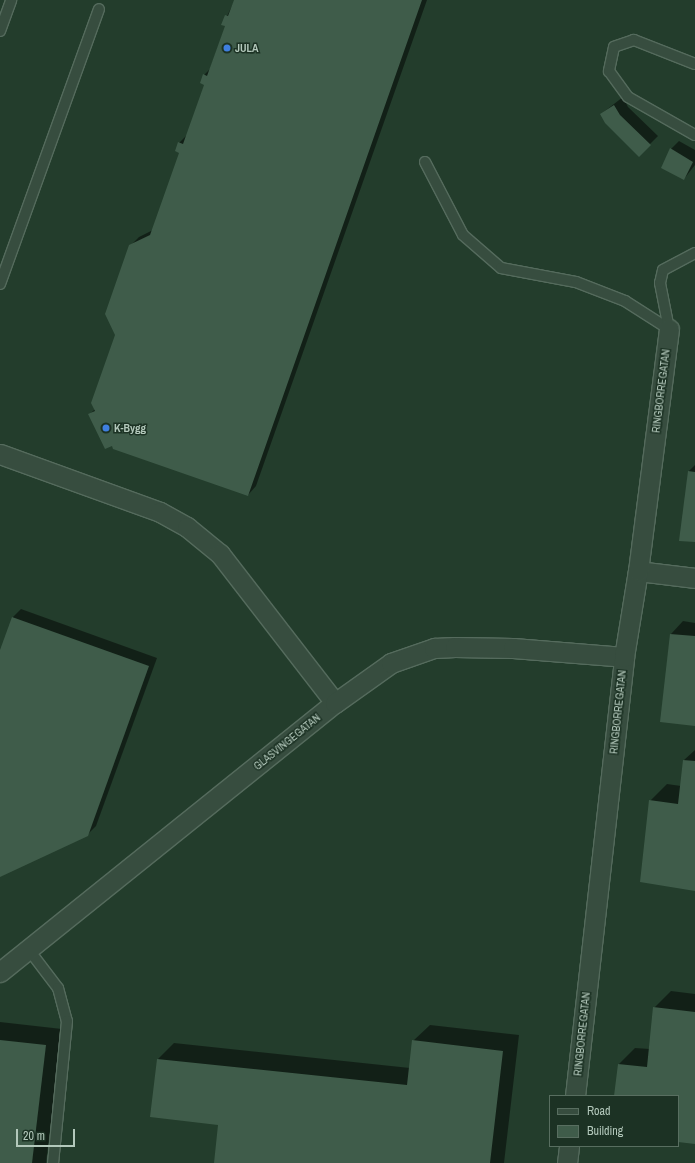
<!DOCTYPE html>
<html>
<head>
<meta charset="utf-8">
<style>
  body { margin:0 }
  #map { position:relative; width:695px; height:1163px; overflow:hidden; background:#233d2c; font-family:"Archivo Narrow",sans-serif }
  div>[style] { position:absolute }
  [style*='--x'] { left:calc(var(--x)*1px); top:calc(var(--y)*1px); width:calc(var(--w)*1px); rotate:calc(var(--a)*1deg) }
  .shadow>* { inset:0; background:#0007 }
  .building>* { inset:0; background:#3f5c4a }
  .roads { filter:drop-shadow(1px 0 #556b5d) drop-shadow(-1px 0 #556b5d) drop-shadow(0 1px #556b5d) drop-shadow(0 -1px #556b5d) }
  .service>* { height:10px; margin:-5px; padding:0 5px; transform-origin:5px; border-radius:5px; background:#374d3f }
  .minor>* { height:19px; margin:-9.5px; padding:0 9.5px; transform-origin:9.5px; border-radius:9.5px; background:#374d3f }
  .dots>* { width:11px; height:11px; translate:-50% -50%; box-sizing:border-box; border:2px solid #1c3224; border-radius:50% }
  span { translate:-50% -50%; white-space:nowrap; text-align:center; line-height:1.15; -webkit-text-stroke:3px #1c3224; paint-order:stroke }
  .poi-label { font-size:11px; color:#b3c8bb; font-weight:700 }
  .left { translate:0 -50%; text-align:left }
  .street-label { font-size:11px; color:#b3c8bb }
  .legend { position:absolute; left:549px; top:1095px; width:130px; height:52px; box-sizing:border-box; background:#1c3224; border:1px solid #586e60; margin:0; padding:5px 7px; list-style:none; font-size:12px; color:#b3c8bb }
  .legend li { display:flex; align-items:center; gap:8px; height:20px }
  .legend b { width:20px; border:1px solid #586e60 }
  .scale { position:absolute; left:16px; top:1129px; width:59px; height:18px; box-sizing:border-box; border:2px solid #b3c8bb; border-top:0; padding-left:5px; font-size:12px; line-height:14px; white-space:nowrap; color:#b3c8bb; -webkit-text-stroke:3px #1c3224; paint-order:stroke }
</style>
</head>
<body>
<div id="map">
  <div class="shadow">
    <i style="clip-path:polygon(235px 0,427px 0,256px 486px,248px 495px,89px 415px,95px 409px,116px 335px,130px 246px,139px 237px,153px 230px,180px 153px,179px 143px,187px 135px,205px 84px,204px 75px,210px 69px,226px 25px,223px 24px)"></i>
    <i style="clip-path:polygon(623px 97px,628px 107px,658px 136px,639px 155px,601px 114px)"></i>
    <i style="clip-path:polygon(679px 141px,695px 150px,695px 165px,684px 179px,671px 149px)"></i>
    <i style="clip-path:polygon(695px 465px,695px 541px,689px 471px)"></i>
    <i style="clip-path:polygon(21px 609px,157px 658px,96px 826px,87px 835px,0 876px,0 653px,13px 617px)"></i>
    <i style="clip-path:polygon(683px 621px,695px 623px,695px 725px,661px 721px,671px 634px)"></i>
    <i style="clip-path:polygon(695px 750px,695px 890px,650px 801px,667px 784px,681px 786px,684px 760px)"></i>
    <i style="clip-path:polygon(671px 991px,695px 994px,695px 1143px,678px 1141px,678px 1096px,615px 1096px,619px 1064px,635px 1048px,650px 1049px,654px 1008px)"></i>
    <i style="clip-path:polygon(0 1022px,62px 1029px,46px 1163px,0 1163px)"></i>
    <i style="clip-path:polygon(430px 1025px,519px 1035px,504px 1163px,215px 1163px,219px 1124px,158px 1059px,174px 1043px,410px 1068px,413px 1041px)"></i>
  </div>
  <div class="building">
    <i style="clip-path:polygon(234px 0,422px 0,248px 496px,113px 449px,112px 446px,105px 449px,88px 414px,95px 411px,91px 403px,115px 335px,105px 314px,129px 245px,150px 235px,179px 153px,175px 151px,178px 142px,183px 144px,204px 85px,200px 83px,203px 74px,207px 76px,225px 26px,221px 25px,225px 15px,228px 16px)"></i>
    <i style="clip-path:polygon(614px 105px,620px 115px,651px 145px,639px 157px,605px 123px,600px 114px)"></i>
    <i style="clip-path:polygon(670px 148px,693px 162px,684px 180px,661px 168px)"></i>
    <i style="clip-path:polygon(688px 471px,695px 472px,695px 542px,679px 541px)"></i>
    <i style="clip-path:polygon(12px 617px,149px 666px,88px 836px,0 877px,0 650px)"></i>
    <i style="clip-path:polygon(670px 634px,695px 636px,695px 726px,660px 722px)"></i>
    <i style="clip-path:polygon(683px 760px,695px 761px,695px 891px,640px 882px,649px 800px,678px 804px)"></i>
    <i style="clip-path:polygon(653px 1007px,695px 1012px,695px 1144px,678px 1142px,678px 1096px,614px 1096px,618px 1064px,647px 1067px)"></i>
    <i style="clip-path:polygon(0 1040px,46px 1045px,32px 1163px,0 1163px)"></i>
    <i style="clip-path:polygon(412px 1040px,503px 1051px,490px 1163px,214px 1163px,218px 1125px,150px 1117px,157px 1059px,407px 1085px)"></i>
  </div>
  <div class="roads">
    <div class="service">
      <i style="--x:0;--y:31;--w:33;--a:-70"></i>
      <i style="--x:695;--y:64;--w:66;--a:-158.5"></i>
      <i style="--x:634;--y:40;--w:21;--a:161"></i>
      <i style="--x:614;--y:47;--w:25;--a:102"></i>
      <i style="--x:609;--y:71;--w:32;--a:54"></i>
      <i style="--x:628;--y:97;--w:77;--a:29.6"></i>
      <i style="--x:425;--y:162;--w:82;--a:62.5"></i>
      <i style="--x:463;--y:235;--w:50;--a:41"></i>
      <i style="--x:501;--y:268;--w:76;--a:10.6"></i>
      <i style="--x:576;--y:282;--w:53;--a:21.2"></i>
      <i style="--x:625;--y:301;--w:52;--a:32.5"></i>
      <i style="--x:0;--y:284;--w:292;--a:-70.2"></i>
      <i style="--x:669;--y:329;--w:47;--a:-101.1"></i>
      <i style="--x:660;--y:283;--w:13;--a:-77"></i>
      <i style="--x:663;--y:270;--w:36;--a:-28"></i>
      <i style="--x:29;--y:950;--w:48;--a:52.7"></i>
      <i style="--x:58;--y:988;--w:34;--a:75"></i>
      <i style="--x:67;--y:1021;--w:143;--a:95.6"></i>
    </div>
    <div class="minor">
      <i style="--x:0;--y:454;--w:170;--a:19.9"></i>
      <i style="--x:160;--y:512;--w:31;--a:29"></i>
      <i style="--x:187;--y:527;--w:43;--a:39.3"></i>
      <i style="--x:220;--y:554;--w:188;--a:52.3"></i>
      <i style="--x:638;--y:571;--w:57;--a:7"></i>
      <i style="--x:0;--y:972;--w:430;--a:-38.8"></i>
      <i style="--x:335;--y:703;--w:69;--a:-35.5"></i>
      <i style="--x:391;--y:663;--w:46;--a:-19.2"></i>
      <i style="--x:434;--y:648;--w:21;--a:-3"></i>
      <i style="--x:455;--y:647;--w:58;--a:1"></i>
      <i style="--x:513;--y:648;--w:111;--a:4.6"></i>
      <i style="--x:575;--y:1096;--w:442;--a:-83.6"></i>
      <i style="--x:624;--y:657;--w:87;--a:-80.8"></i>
      <i style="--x:638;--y:571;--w:244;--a:-82.7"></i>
      <i style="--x:567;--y:1163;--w:17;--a:-83"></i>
    </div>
  </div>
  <div class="dots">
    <i style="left:227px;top:48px;background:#3f7fe0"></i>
    <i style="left:106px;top:428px;background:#3f7fe0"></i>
  </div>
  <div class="poi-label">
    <span class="left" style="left:235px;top:48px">JULA</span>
    <span class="left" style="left:114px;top:428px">K-Bygg</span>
  </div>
  <div class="street-label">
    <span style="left:661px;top:391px;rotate:-83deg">RINGBORREGATAN</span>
    <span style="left:618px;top:712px;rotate:-84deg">RINGBORREGATAN</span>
    <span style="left:287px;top:742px;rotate:-39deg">GLASVINGEGATAN</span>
    <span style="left:582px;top:1034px;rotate:-84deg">RINGBORREGATAN</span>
  </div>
  <ul class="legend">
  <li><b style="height:5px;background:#374d3f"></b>Road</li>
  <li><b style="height:11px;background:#3f5c4a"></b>Building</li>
  </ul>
  <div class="scale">20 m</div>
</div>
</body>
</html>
